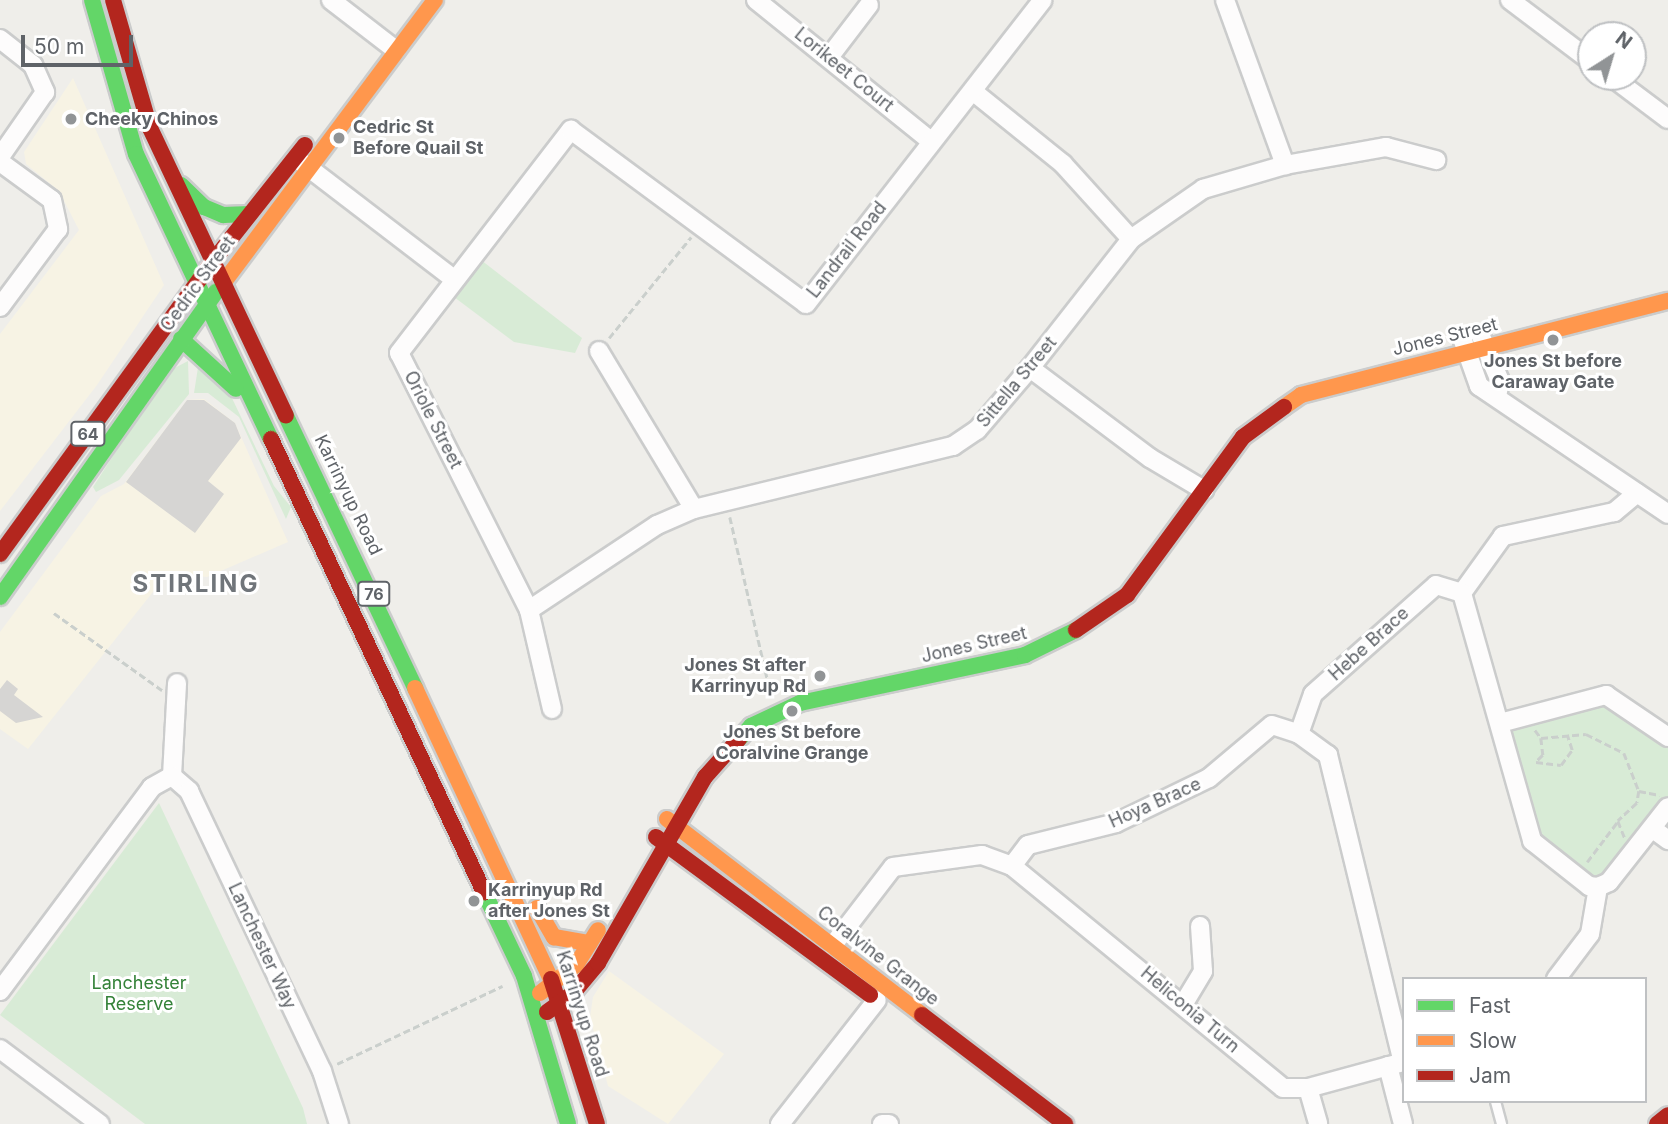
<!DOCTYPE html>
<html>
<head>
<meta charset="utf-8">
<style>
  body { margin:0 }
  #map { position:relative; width:1668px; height:1124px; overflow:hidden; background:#efeeea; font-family:Inter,sans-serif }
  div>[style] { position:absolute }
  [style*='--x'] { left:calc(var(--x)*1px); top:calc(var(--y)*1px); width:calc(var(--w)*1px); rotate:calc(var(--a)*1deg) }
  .commercial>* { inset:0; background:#f7f3e4 }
  .green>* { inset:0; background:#d8ebd6 }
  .building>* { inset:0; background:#d6d5d3 }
  .path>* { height:2.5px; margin-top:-1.25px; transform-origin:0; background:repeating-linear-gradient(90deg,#cacfcc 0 7px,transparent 0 10.5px) }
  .roads { filter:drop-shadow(2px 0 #cbcccc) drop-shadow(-2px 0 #cbcccc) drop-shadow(0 2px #cbcccc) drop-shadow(0 -2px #cbcccc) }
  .lane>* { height:9px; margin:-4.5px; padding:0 4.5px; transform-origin:4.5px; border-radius:4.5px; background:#fdfcfc }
  .street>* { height:18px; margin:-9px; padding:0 9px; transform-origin:9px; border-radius:9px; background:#fdfcfc }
  .fast>* { height:16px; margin:-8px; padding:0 8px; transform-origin:8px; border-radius:8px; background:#63d668 }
  .slow>* { height:16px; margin:-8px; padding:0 8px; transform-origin:8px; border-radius:8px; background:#ff974d }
  .jam>* { height:16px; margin:-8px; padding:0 8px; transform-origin:8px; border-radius:8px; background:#b3261e }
  .dots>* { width:19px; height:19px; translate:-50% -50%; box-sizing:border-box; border:4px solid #fff; border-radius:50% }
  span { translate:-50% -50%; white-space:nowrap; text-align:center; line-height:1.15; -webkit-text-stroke:6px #fff; paint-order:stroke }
  .shield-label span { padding:2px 5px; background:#fff; border:2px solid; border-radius:5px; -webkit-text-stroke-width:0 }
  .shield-label { font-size:16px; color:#5f6368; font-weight:700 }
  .street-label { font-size:18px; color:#5f6368 }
  .poi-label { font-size:18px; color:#5f6368; font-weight:700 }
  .left { translate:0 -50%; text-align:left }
  .right { translate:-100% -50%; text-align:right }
  .park-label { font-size:18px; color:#348238 }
  .district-label { font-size:24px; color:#70757a; font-weight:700; letter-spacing:2px }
  .legend { position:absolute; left:1402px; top:977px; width:245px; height:126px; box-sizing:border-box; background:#fff; border:2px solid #bfc1c3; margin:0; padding:9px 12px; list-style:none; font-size:21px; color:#5f6368 }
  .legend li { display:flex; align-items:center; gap:14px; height:35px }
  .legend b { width:35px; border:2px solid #bfc1c3 }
  .north { position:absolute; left:1577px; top:21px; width:70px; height:70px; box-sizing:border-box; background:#fff; border:2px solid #bfc1c3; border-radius:50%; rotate:37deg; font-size:19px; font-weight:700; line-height:28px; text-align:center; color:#5f6368 }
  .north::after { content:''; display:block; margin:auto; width:24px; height:32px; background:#919496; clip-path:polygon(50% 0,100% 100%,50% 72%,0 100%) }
  .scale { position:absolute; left:21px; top:35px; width:112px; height:32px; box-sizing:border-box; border:4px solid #5f6368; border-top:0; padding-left:9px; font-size:21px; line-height:24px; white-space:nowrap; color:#5f6368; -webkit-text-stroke:5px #fff; paint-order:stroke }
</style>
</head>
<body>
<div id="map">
  <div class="commercial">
    <i style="clip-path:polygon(73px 78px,164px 285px,97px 385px,0 511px,0 334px,79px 230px,59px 191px,26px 164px,24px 152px)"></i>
    <i style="clip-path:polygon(204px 399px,235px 423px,288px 542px,207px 577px,168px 573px,28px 749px,0 729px,0 632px,101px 496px,124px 484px,187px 400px)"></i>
    <i style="clip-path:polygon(609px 971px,724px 1054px,668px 1124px,608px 1086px,590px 1017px,593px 997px)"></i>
  </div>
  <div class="green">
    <i style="clip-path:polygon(481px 260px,582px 338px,575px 353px,514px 342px,454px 297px)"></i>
    <i style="clip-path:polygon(188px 361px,189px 394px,119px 480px,96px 492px,93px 487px,167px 372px)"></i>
    <i style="clip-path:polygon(199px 361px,230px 394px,274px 486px,291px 507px,286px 519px,239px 417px,208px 393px,194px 393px)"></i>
    <i style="clip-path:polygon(1606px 695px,1668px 737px,1668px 807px,1598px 887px,1532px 841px,1500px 723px)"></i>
    <i style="clip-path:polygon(159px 803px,303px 1108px,307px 1124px,145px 1124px,0 1015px)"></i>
  </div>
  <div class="building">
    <i style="clip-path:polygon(187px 400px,204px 400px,235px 423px,241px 438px,208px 481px,224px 494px,195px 533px,126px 482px)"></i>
    <i style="clip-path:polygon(7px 680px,18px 689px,14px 695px,43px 717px,16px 723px,0 711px,0 689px)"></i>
  </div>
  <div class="path">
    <i style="--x:609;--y:338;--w:130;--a:-50.9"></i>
    <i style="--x:730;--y:517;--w:182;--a:77"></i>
    <i style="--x:54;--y:613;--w:133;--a:35.5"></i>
    <i style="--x:1535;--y:730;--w:10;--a:53"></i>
    <i style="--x:1541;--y:738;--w:45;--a:-5.1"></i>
    <i style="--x:1586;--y:734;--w:42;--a:26.6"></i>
    <i style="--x:1624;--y:753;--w:41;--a:68.5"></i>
    <i style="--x:1639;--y:791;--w:12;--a:99"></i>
    <i style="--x:1637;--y:803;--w:26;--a:137"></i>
    <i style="--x:1618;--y:821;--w:18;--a:68"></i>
    <i style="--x:1541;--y:738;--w:17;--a:83"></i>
    <i style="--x:1543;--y:755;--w:10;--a:135"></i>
    <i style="--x:1536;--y:762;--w:25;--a:7"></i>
    <i style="--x:1561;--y:765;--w:19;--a:-54"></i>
    <i style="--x:1572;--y:750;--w:16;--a:-108"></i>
    <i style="--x:1639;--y:791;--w:21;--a:11"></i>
    <i style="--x:1587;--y:862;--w:51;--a:-52.9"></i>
    <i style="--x:337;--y:1064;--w:183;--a:-25.3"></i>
  </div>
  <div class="roads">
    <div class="lane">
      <i style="--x:1495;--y:1101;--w:24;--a:75"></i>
    </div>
    <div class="street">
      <i style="--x:331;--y:0;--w:82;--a:37.6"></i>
      <i style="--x:756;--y:0;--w:225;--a:38.9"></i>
      <i style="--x:1225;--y:0;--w:176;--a:70"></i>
      <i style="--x:1510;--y:0;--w:101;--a:37"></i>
      <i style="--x:0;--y:39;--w:42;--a:38.2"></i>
      <i style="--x:33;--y:65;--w:30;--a:66"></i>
      <i style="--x:45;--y:92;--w:79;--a:124.7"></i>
      <i style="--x:830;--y:56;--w:64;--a:-52.6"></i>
      <i style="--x:1612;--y:77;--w:70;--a:36.9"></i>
      <i style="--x:975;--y:93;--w:113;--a:38.9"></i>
      <i style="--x:1063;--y:164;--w:101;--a:47.8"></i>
      <i style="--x:300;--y:161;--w:195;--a:37.5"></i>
      <i style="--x:0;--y:162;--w:64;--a:36.2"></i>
      <i style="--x:52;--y:200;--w:30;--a:78"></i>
      <i style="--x:58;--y:229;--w:97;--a:126.6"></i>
      <i style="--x:1480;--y:334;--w:51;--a:66.9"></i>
      <i style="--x:1500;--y:381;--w:15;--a:101"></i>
      <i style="--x:1462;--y:338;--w:51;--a:70.5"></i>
      <i style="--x:1479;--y:386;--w:228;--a:34.1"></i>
      <i style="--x:599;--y:351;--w:184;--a:59"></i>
      <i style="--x:1030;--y:368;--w:150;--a:36.9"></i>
      <i style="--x:1150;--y:458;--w:63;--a:30.7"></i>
      <i style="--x:1637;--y:493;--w:30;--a:140"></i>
      <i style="--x:1614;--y:512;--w:114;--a:167.8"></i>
      <i style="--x:1503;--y:536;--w:70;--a:125.7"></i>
      <i style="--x:1462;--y:593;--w:258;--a:74.2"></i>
      <i style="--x:1532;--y:841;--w:73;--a:38.3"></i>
      <i style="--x:1589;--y:886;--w:9;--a:6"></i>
      <i style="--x:1598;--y:887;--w:12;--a:-24"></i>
      <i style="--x:1609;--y:882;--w:95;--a:-51.8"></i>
      <i style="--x:529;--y:610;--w:154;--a:-33.6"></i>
      <i style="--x:657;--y:525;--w:40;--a:-23.4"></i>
      <i style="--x:694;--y:509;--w:267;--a:-13.7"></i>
      <i style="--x:953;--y:446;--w:29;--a:-34"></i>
      <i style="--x:977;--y:430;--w:82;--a:-49.5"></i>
      <i style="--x:1030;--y:368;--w:164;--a:-51.9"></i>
      <i style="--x:1131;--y:239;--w:88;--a:-34.8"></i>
      <i style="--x:1203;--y:189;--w:85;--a:-16.3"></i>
      <i style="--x:1285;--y:165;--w:103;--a:-10.1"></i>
      <i style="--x:1386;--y:147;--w:52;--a:14.6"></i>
      <i style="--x:552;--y:709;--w:102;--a:-103.1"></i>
      <i style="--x:529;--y:610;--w:288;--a:-116.8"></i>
      <i style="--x:399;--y:353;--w:282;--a:-52.4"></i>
      <i style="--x:571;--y:130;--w:292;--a:36.5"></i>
      <i style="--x:806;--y:304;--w:385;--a:-52.1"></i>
      <i style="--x:1500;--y:723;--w:110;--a:-14.8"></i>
      <i style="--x:1606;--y:695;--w:75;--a:34.1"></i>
      <i style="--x:1299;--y:734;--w:42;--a:-70.7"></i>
      <i style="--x:1313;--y:694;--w:164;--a:-41.5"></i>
      <i style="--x:1436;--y:585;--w:27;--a:17"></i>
      <i style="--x:172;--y:776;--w:93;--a:-86.9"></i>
      <i style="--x:1653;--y:829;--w:19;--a:36"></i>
      <i style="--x:1012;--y:866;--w:350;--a:39.3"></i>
      <i style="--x:1283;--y:1088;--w:25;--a:0"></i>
      <i style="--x:1308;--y:1088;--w:99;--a:-15.2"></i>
      <i style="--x:833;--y:945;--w:98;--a:-52.4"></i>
      <i style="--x:893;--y:867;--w:90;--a:-7.7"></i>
      <i style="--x:982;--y:855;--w:32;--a:20"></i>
      <i style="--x:1012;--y:866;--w:26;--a:-53"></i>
      <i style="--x:1028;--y:845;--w:91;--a:-14"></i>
      <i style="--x:1116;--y:823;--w:103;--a:-25.8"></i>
      <i style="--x:1209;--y:778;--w:82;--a:-40.1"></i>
      <i style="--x:1272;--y:725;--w:28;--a:18"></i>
      <i style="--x:1299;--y:734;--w:36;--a:36"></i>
      <i style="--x:1328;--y:755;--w:316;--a:76.3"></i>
      <i style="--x:1556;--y:979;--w:56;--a:-52.9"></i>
      <i style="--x:1590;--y:934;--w:48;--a:-80.3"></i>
      <i style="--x:0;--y:991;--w:254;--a:-53.3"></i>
      <i style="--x:152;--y:787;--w:23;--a:-29"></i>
      <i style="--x:172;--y:776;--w:23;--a:41"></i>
      <i style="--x:189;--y:791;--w:310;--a:64.6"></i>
      <i style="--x:322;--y:1071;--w:56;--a:72.2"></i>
      <i style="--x:1184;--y:1003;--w:37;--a:-59"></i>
      <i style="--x:1203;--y:971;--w:45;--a:-93.8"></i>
      <i style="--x:0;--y:1049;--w:125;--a:36.9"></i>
      <i style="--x:1388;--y:1066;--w:60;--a:75.5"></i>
      <i style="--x:1308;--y:1088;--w:37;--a:74"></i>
      <i style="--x:780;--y:1124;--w:157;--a:-52"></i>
      <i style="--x:882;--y:1124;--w:7;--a:0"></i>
    </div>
    <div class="fast">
      <i style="--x:92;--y:0;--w:160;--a:74.1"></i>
      <i style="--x:136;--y:154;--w:315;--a:64.7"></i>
      <i style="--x:181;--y:185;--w:32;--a:44"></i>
      <i style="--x:204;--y:207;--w:21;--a:23"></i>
      <i style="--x:223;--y:215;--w:27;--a:-2"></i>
      <i style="--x:181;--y:339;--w:74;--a:42.3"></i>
      <i style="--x:286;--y:416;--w:301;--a:64.6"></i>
      <i style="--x:0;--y:597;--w:374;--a:-54.7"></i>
      <i style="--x:739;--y:739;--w:18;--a:-47"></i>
      <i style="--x:751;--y:726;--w:54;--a:-25.1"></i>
      <i style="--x:800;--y:703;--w:230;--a:-12"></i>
      <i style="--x:1025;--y:655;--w:57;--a:-26.1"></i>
      <i style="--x:484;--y:892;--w:93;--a:64.5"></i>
      <i style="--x:524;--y:976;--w:154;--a:73.4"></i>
    </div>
    <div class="slow">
      <i style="--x:224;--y:282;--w:352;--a:-53.2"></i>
      <i style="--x:1284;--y:407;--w:21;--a:-35"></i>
      <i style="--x:1301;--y:395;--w:379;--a:-14.4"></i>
      <i style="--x:415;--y:688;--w:321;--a:65"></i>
      <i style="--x:667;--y:819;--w:322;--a:37.5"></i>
      <i style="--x:537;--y:908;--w:34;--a:60"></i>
      <i style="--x:554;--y:937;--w:36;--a:10"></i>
      <i style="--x:540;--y:993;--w:46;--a:-37.9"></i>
      <i style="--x:576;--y:965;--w:41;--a:-57.8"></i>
    </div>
    <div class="jam">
      <i style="--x:113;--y:0;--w:133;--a:73.9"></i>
      <i style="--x:150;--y:128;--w:318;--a:64.7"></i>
      <i style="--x:213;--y:261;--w:148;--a:-51.6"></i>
      <i style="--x:271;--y:439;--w:501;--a:64.82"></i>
      <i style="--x:0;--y:554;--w:354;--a:-54"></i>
      <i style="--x:1076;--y:630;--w:62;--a:-34.5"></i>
      <i style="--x:1127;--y:595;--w:196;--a:-53.7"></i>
      <i style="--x:1243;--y:437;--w:51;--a:-36.2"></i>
      <i style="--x:656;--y:837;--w:266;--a:36.4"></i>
      <i style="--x:551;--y:979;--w:152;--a:72.4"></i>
      <i style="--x:547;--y:1012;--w:32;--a:-36"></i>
      <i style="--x:573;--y:993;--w:39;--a:-50"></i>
      <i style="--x:598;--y:963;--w:215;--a:-60.1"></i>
      <i style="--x:705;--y:777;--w:51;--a:-48.2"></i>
      <i style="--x:922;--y:1015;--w:180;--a:37.3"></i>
      <i style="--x:1657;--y:1124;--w:14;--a:-39"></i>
    </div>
  </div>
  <div class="dots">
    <i style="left:71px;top:119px;background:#919496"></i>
    <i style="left:339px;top:138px;background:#919496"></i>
    <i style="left:1553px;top:340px;background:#919496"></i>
    <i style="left:820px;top:676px;background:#919496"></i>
    <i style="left:792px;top:711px;background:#919496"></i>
    <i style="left:474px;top:901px;background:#919496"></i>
  </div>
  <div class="shield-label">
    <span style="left:88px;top:434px">64</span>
    <span style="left:374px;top:594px">76</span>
  </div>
  <div class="street-label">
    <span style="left:844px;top:70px;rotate:39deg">Lorikeet Court</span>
    <span style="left:847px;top:250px;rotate:-52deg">Landrail Road</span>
    <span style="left:198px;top:284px;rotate:-54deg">Cedric Street</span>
    <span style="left:1445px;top:337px;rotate:-14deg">Jones Street</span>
    <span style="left:1017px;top:382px;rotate:-50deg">Sittella Street</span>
    <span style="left:433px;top:420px;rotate:63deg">Oriole Street</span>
    <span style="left:348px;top:495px;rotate:64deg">Karrinyup Road</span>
    <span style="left:1369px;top:644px;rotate:-42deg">Hebe Brace</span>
    <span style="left:974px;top:645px;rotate:-13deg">Jones Street</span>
    <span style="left:1155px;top:803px;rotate:-24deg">Hoya Brace</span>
    <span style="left:262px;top:946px;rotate:65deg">Lanchester Way</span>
    <span style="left:878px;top:956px;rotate:38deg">Coralvine Grange</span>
    <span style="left:1190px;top:1010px;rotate:40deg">Heliconia Turn</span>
    <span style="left:582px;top:1014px;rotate:72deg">Karrinyup Road</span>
  </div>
  <div class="poi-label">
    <span class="left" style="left:85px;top:119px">Cheeky Chinos</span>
    <span class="left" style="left:353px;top:138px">Cedric St<br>Before Quail St</span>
    <span style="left:1553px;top:372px">Jones St before<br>Caraway Gate</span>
    <span class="right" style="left:806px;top:676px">Jones St after<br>Karrinyup Rd</span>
    <span style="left:792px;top:743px">Jones St before<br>Coralvine Grange</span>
    <span class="left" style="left:488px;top:901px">Karrinyup Rd<br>after Jones St</span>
  </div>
  <div class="park-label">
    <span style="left:139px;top:994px">Lanchester<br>Reserve</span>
  </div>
  <div class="district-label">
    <span style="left:196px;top:584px">STIRLING</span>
  </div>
  <ul class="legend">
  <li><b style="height:9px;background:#63d668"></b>Fast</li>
  <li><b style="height:9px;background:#ff974d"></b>Slow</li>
  <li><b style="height:9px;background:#b3261e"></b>Jam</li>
  </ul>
  <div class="north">N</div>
  <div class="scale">50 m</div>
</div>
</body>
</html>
